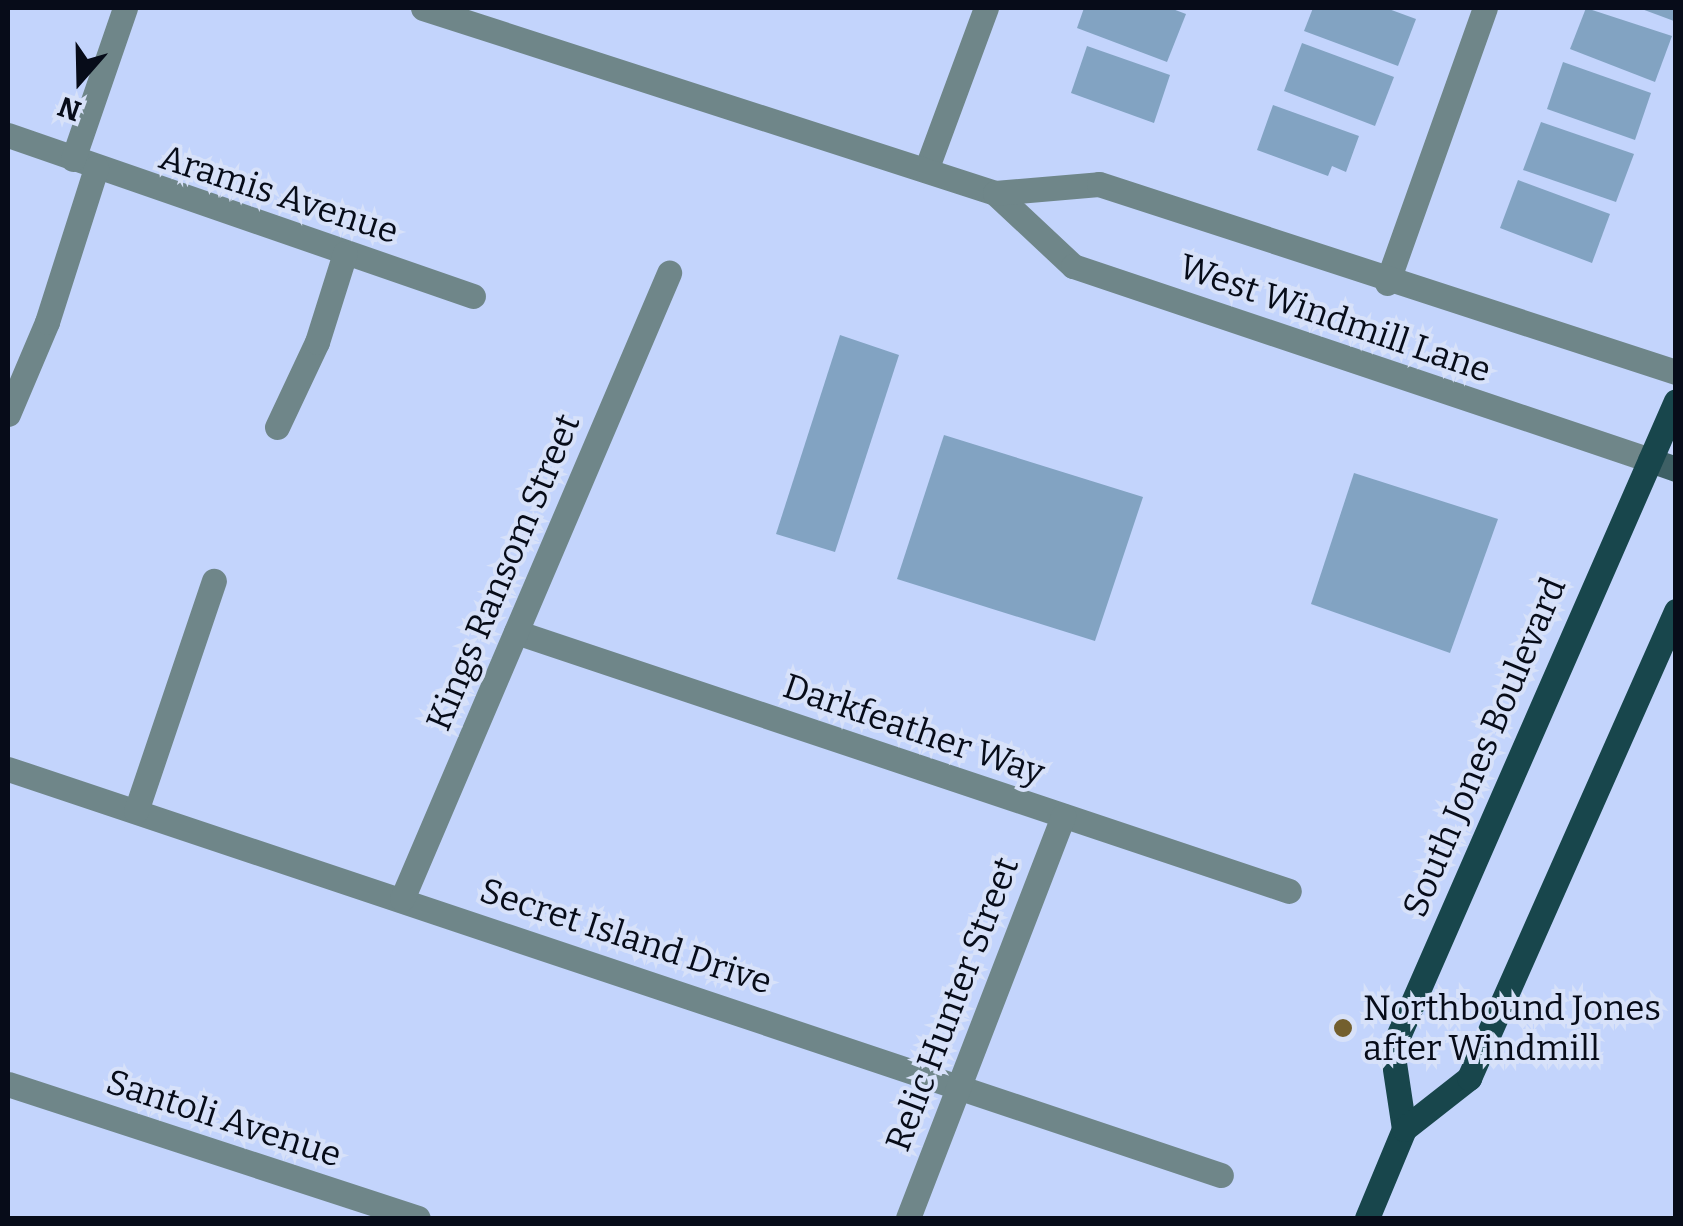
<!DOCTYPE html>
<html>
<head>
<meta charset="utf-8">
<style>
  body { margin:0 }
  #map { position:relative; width:1683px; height:1226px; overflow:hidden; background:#c3d4fc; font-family:Bitter,serif }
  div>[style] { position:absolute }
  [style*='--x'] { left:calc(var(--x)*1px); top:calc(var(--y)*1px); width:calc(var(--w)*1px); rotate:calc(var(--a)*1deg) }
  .building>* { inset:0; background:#82a3c2 }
  .minor>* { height:25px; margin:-12.5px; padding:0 12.5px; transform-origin:12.5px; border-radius:12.5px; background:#6f8689 }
  .tertiary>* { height:25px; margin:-12.5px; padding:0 12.5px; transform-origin:12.5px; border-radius:12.5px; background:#6f8689 }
  .secondary>* { height:25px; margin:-12.5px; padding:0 12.5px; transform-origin:12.5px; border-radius:12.5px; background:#3e6065 }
  .primary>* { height:25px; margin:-12.5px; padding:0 12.5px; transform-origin:12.5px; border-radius:12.5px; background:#18464c }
  .dots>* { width:28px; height:28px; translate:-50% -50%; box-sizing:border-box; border:5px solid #d7e1f9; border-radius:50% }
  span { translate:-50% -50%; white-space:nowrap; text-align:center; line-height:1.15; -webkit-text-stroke:8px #d7e1f9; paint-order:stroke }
  .street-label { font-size:35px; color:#070c19 }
  .poi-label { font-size:35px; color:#070c19 }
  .left { translate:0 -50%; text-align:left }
  .frame { position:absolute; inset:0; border:10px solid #070c19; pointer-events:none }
  .north { position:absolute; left:30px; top:30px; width:100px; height:100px; -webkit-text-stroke:8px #d7e1f9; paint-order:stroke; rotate:200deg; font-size:28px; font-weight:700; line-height:40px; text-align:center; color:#070c19 }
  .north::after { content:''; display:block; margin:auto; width:35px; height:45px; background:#070c19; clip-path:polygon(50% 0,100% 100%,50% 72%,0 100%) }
</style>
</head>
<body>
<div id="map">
  <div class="building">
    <i style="clip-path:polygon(1084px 8px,1170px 8px,1186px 14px,1167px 62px,1077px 28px)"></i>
    <i style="clip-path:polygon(1313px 8px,1386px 8px,1416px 19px,1398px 66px,1304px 31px)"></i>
    <i style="clip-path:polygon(1586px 8px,1672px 36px,1655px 82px,1570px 49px)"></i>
    <i style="clip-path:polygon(1639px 8px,1676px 8px,1676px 18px,1674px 21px)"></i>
    <i style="clip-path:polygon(1302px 43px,1394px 77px,1375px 126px,1284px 91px)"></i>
    <i style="clip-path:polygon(1087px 46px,1170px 75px,1154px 123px,1071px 93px)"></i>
    <i style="clip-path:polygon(1563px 62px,1651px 93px,1635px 140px,1547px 109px)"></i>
    <i style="clip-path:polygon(1273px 105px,1359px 136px,1346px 172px,1332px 166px,1328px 176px,1257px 150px)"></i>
    <i style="clip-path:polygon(1541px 122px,1634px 154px,1616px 202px,1523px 170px)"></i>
    <i style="clip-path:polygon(1518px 180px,1610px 214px,1592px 263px,1500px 228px)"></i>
    <i style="clip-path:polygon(840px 335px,899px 355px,835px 552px,776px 534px)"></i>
    <i style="clip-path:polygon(944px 435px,1143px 497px,1095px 641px,897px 579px)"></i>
    <i style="clip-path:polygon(1354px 473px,1498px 519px,1450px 653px,1311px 604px)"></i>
  </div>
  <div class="minor">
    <i style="--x:8;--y:135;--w:492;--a:19.1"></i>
    <i style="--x:73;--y:159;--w:160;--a:-71"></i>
    <i style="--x:926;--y:170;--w:173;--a:-69.7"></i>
    <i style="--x:1387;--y:283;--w:292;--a:-70.4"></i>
    <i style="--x:8;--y:414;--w:100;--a:-67"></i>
    <i style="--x:47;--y:322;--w:162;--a:-72.3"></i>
    <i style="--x:277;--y:427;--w:94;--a:-64.8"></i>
    <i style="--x:317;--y:342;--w:93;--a:-72.5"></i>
    <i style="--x:516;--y:632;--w:815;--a:18.52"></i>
    <i style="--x:8;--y:769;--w:1279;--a:18.51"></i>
    <i style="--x:136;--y:811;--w:243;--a:-71.3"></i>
    <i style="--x:402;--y:899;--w:681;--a:-66.9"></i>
    <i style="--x:8;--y:1084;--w:431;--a:18.1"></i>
    <i style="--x:908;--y:1218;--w:431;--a:-68.9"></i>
  </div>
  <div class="tertiary">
    <i style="--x:423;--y:8;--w:601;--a:17.92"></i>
    <i style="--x:995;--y:193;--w:107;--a:43.1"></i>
    <i style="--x:1073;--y:266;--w:609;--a:18.58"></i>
    <i style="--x:995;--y:193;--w:104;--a:-4.9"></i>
    <i style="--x:1099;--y:184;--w:607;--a:18.05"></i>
  </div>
  <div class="secondary">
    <i style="--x:1650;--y:460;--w:28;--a:19"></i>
  </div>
  <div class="primary">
    <i style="--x:1404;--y:1129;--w:80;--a:-98.6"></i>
    <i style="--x:1392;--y:1050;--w:708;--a:-66.37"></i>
    <i style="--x:1367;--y:1218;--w:96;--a:-67.4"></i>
    <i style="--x:1404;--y:1129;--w:83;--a:-38.1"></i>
    <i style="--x:1469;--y:1078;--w:511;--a:-66.09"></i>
  </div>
  <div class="dots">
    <i style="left:1343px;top:1028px;background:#735f2e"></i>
  </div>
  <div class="street-label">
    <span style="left:279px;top:194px;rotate:18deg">Aramis Avenue</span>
    <span style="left:1335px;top:318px;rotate:19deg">West Windmill Lane</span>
    <span style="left:503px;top:572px;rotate:-67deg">Kings Ransom Street</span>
    <span style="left:914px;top:729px;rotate:19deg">Darkfeather Way</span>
    <span style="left:1484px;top:747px;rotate:-67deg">South Jones Boulevard</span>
    <span style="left:626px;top:936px;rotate:18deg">Secret Island Drive</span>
    <span style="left:952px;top:1004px;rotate:-69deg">Relic Hunter Street</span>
    <span style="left:224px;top:1118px;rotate:18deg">Santoli Avenue</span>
  </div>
  <div class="poi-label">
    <span class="left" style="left:1363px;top:1028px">Northbound Jones<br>after Windmill</span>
  </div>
  <div class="frame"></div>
  <div class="north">N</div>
</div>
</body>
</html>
